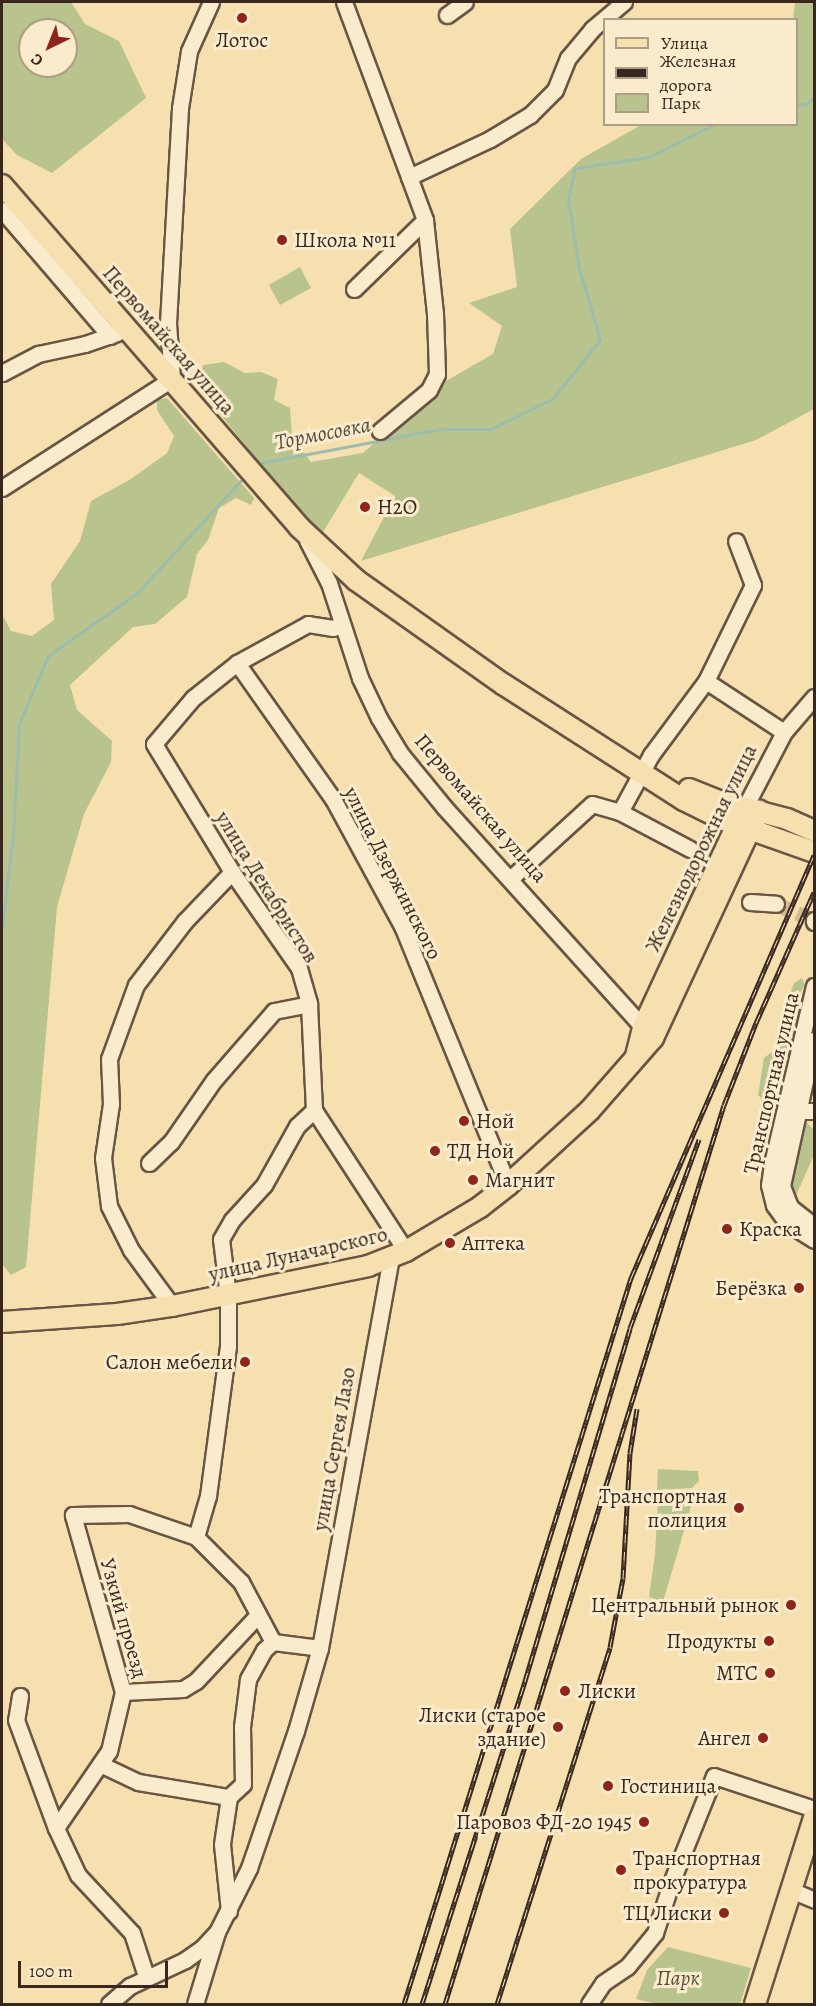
<!DOCTYPE html>
<html>
<head>
<meta charset="utf-8">
<style>
  body { margin:0 }
  #map { position:relative; width:816px; height:2006px; overflow:hidden; background:#f7e0b0; font-family:Alegreya,serif }
  div>[style] { position:absolute }
  [style*='--x'] { left:calc(var(--x)*1px); top:calc(var(--y)*1px); width:calc(var(--w)*1px); rotate:calc(var(--a)*1deg) }
  .green>* { inset:0; background:#b9c38e }
  .stream>* { height:3px; margin:-1.5px; padding:0 1.5px; transform-origin:1.5px; border-radius:1.5px; background:#9dbdac }
  .minor-tunnel>* { height:15px; margin-top:-7.5px; transform-origin:0; background:repeating-linear-gradient(90deg,#d1bb93 0 15px,transparent 0 23px) }
  .roads { filter:drop-shadow(2px 0 #685543) drop-shadow(-2px 0 #685543) drop-shadow(0 2px #685543) drop-shadow(0 -2px #685543) }
  .minor>* { height:15px; margin:-7.5px; padding:0 7.5px; transform-origin:7.5px; border-radius:7.5px; background:#faebcc }
  .major>* { height:20px; margin:-10px; padding:0 10px; transform-origin:10px; border-radius:10px; background:#f7e0b0 }
  .rail>* { height:5px; margin-top:-2.5px; transform-origin:0; background:repeating-linear-gradient(90deg,#faebcc 0 9px,#39271f 0 18px); box-sizing:border-box; border-block:2px solid #39271f }
  .dots>* { width:16px; height:16px; translate:-50% -50%; box-sizing:border-box; border:3px solid #faebcc; border-radius:50% }
  span { translate:-50% -50%; white-space:nowrap; text-align:center; line-height:1.15; -webkit-text-stroke:6px #faebcc; paint-order:stroke }
  .poi-label { font-size:21px; color:#39271f }
  .left { translate:0 -50%; text-align:left }
  .right { translate:-100% -50%; text-align:right }
  .street-label { font-size:21px; color:#39271f }
  .park-label { font-size:21px; color:#594e3b; font-style:italic }
  .water-label { font-size:22px; color:#524c42; font-style:italic }
  .frame { position:absolute; inset:0; border:3px solid #39271f; pointer-events:none }
  .legend { position:absolute; left:603px; top:18px; width:195px; height:108px; box-sizing:border-box; background:#faebcc; border:2px solid #ad9d87; margin:0; padding:8px 10px; list-style:none; font-size:18px; color:#39271f }
  .legend li { display:flex; align-items:center; gap:12px; height:30px }
  .legend b { width:30px; border:2px solid #ad9d87 }
  .north { position:absolute; left:18px; top:18px; width:60px; height:60px; box-sizing:border-box; background:#faebcc; border:2px solid #ad9d87; border-radius:50%; rotate:223deg; font-size:16px; font-weight:700; line-height:24px; text-align:center; color:#39271f }
  .north::after { content:''; display:block; margin:auto; width:21px; height:27px; background:#8f2418; clip-path:polygon(50% 0,100% 100%,50% 72%,0 100%) }
  .scale { position:absolute; left:18px; top:1961px; width:150px; height:27px; box-sizing:border-box; border:3px solid #39271f; border-top:0; padding-left:8px; font-size:18px; line-height:21px; white-space:nowrap; color:#39271f; -webkit-text-stroke:4px #faebcc; paint-order:stroke }
</style>
</head>
<body>
<div id="map">
  <div class="green">
    <i style="clip-path:polygon(evenodd,2px 2px,71px 2px,85px 24px,119px 41px,146px 98px,52px 173px,17px 155px,2px 139px,2px 2px,30px 30px,66px 30px,66px 66px,30px 66px,30px 30px)"></i>
    <i style="clip-path:polygon(795px 2px,814px 2px,814px 409px,756px 440px,361px 561px,395px 496px,359px 473px,320px 537px,198px 387px,203px 365px,224px 362px,245px 373px,261px 372px,278px 379px,274px 400px,290px 408px,292px 436px,311px 462px,363px 453px,439px 385px,493px 354px,502px 326px,469px 303px,517px 287px,510px 229px,581px 159px,641px 125px,796px 124px,796px 20px,793px 19px)"></i>
    <i style="clip-path:polygon(300px 267px,311px 288px,280px 305px,269px 285px)"></i>
    <i style="clip-path:polygon(167px 398px,254px 498px,251px 505px,236px 498px,219px 508px,208px 540px,197px 554px,187px 597px,155px 624px,133px 627px,70px 685px,77px 710px,112px 741px,111px 762px,84px 814px,57px 907px,26px 1267px,11px 1275px,2px 1264px,2px 614px,11px 631px,32px 636px,54px 620px,51px 584px,80px 541px,91px 501px,131px 479px,167px 453px,174px 436px,157px 410px,157px 400px)"></i>
    <i style="clip-path:polygon(802px 978px,805px 985px,794px 1002px,797px 1021px,787px 1060px,774px 1077px,775px 1098px,767px 1104px,758px 1095px,764px 1058px,780px 1046px,778px 1036px,785px 1009px,794px 983px)"></i>
    <i style="clip-path:polygon(805px 1121px,814px 1130px,814px 1155px,794px 1200px,789px 1189px,789px 1173px)"></i>
    <i style="clip-path:polygon(658px 1469px,698px 1471px,699px 1481px,692px 1488px,657px 1490px)"></i>
    <i style="clip-path:polygon(658px 1500px,683px 1501px,691px 1507px,663px 1602px,649px 1597px,655px 1554px)"></i>
    <i style="clip-path:polygon(668px 1947px,751px 1968px,740px 2004px,657px 2004px,636px 1999px,647px 1970px)"></i>
  </div>
  <div class="stream">
    <i style="--x:813;--y:2;--w:7;--a:82"></i>
    <i style="--x:796;--y:105;--w:11;--a:-5"></i>
    <i style="--x:807;--y:104;--w:11;--a:-49"></i>
    <i style="--x:255;--y:464;--w:189;--a:-10.7"></i>
    <i style="--x:441;--y:429;--w:50;--a:0"></i>
    <i style="--x:491;--y:429;--w:68;--a:-26.2"></i>
    <i style="--x:552;--y:399;--w:76;--a:-50.9"></i>
    <i style="--x:600;--y:340;--w:75;--a:-106.3"></i>
    <i style="--x:579;--y:268;--w:69;--a:-99.2"></i>
    <i style="--x:568;--y:200;--w:33;--a:-78"></i>
    <i style="--x:575;--y:168;--w:75;--a:-8.5"></i>
    <i style="--x:649;--y:157;--w:74;--a:-26.6"></i>
    <i style="--x:2;--y:928;--w:94;--a:-83.3"></i>
    <i style="--x:13;--y:835;--w:111;--a:-86.9"></i>
    <i style="--x:19;--y:724;--w:74;--a:-66.9"></i>
    <i style="--x:48;--y:656;--w:109;--a:-35.3"></i>
    <i style="--x:137;--y:593;--w:159;--a:-47.3"></i>
  </div>
  <div class="minor-tunnel">
    <i style="--x:776;--y:904;--w:41;--a:22.8"></i>
  </div>
  <div class="roads">
    <div class="minor">
      <i style="--x:344;--y:2;--w:233;--a:69.6"></i>
      <i style="--x:425;--y:220;--w:94;--a:83.9"></i>
      <i style="--x:435;--y:313;--w:61;--a:88.1"></i>
      <i style="--x:437;--y:374;--w:18;--a:117"></i>
      <i style="--x:429;--y:390;--w:64;--a:140.1"></i>
      <i style="--x:447;--y:15;--w:22;--a:-36"></i>
      <i style="--x:409;--y:177;--w:89;--a:-25.1"></i>
      <i style="--x:490;--y:139;--w:47;--a:-31"></i>
      <i style="--x:530;--y:115;--w:35;--a:-45"></i>
      <i style="--x:555;--y:90;--w:35;--a:-68"></i>
      <i style="--x:568;--y:58;--w:38;--a:-50"></i>
      <i style="--x:592;--y:29;--w:42;--a:-40.2"></i>
      <i style="--x:2;--y:210;--w:166;--a:49.4"></i>
      <i style="--x:354;--y:289;--w:99;--a:-44.2"></i>
      <i style="--x:2;--y:373;--w:41;--a:-27.8"></i>
      <i style="--x:38;--y:354;--w:48;--a:-12"></i>
      <i style="--x:85;--y:344;--w:34;--a:-19"></i>
      <i style="--x:2;--y:488;--w:202;--a:-32.7"></i>
      <i style="--x:172;--y:379;--w:56;--a:-94.1"></i>
      <i style="--x:168;--y:323;--w:215;--a:-86.8"></i>
      <i style="--x:180;--y:108;--w:58;--a:-81"></i>
      <i style="--x:189;--y:51;--w:54;--a:-65.8"></i>
      <i style="--x:307;--y:540;--w:48;--a:62.9"></i>
      <i style="--x:329;--y:583;--w:100;--a:71.9"></i>
      <i style="--x:360;--y:678;--w:44;--a:64.6"></i>
      <i style="--x:379;--y:718;--w:41;--a:59"></i>
      <i style="--x:400;--y:753;--w:70;--a:50.8"></i>
      <i style="--x:444;--y:807;--w:297;--a:47.9"></i>
      <i style="--x:342;--y:625;--w:9;--a:162"></i>
      <i style="--x:333;--y:628;--w:25;--a:-171"></i>
      <i style="--x:308;--y:624;--w:81;--a:151.2"></i>
      <i style="--x:237;--y:663;--w:56;--a:141.5"></i>
      <i style="--x:193;--y:698;--w:60;--a:130.3"></i>
      <i style="--x:154;--y:744;--w:150;--a:58.6"></i>
      <i style="--x:232;--y:872;--w:117;--a:55.1"></i>
      <i style="--x:299;--y:968;--w:37;--a:74"></i>
      <i style="--x:309;--y:1004;--w:106;--a:87.3"></i>
      <i style="--x:314;--y:1110;--w:168;--a:56.9"></i>
      <i style="--x:237;--y:663;--w:166;--a:54.8"></i>
      <i style="--x:333;--y:799;--w:147;--a:61.5"></i>
      <i style="--x:403;--y:928;--w:278;--a:67.8"></i>
      <i style="--x:706;--y:681;--w:93;--a:33.2"></i>
      <i style="--x:745;--y:807;--w:85;--a:-62.5"></i>
      <i style="--x:784;--y:732;--w:46;--a:-49.4"></i>
      <i style="--x:620;--y:812;--w:79;--a:27.9"></i>
      <i style="--x:510;--y:879;--w:111;--a:-42.4"></i>
      <i style="--x:592;--y:804;--w:29;--a:16"></i>
      <i style="--x:620;--y:812;--w:65;--a:-61.5"></i>
      <i style="--x:651;--y:755;--w:92;--a:-53.4"></i>
      <i style="--x:706;--y:681;--w:107;--a:-63.9"></i>
      <i style="--x:753;--y:585;--w:47;--a:-111.1"></i>
      <i style="--x:750;--y:902;--w:26;--a:4"></i>
      <i style="--x:814;--y:920;--w:2;--a:90"></i>
      <i style="--x:814;--y:986;--w:183;--a:103.3"></i>
      <i style="--x:772;--y:1164;--w:21;--a:98"></i>
      <i style="--x:769;--y:1185;--w:21;--a:76"></i>
      <i style="--x:774;--y:1205;--w:22;--a:54"></i>
      <i style="--x:787;--y:1223;--w:32;--a:32"></i>
      <i style="--x:814;--y:1040;--w:149;--a:102.4"></i>
      <i style="--x:782;--y:1186;--w:22;--a:69"></i>
      <i style="--x:790;--y:1207;--w:31;--a:38"></i>
      <i style="--x:797;--y:1111;--w:17;--a:0"></i>
      <i style="--x:149;--y:1163;--w:30;--a:-44"></i>
      <i style="--x:171;--y:1142;--w:75;--a:-55.3"></i>
      <i style="--x:214;--y:1080;--w:91;--a:-49"></i>
      <i style="--x:274;--y:1011;--w:36;--a:-11"></i>
      <i style="--x:172;--y:1306;--w:69;--a:-126.2"></i>
      <i style="--x:131;--y:1250;--w:49;--a:-116.6"></i>
      <i style="--x:109;--y:1206;--w:48;--a:-97.1"></i>
      <i style="--x:103;--y:1158;--w:55;--a:-81.6"></i>
      <i style="--x:111;--y:1104;--w:45;--a:-92.5"></i>
      <i style="--x:109;--y:1059;--w:79;--a:-70"></i>
      <i style="--x:136;--y:985;--w:81;--a:-52.6"></i>
      <i style="--x:185;--y:921;--w:68;--a:-46.2"></i>
      <i style="--x:196;--y:1537;--w:43;--a:-73.7"></i>
      <i style="--x:208;--y:1496;--w:150;--a:-82.4"></i>
      <i style="--x:228;--y:1347;--w:51;--a:-90"></i>
      <i style="--x:228;--y:1296;--w:57;--a:-97"></i>
      <i style="--x:221;--y:1239;--w:22;--a:-60"></i>
      <i style="--x:232;--y:1220;--w:47;--a:-47.6"></i>
      <i style="--x:264;--y:1185;--w:68;--a:-60.8"></i>
      <i style="--x:297;--y:1126;--w:23;--a:-43"></i>
      <i style="--x:123;--y:1692;--w:60;--a:-2.9"></i>
      <i style="--x:183;--y:1689;--w:15;--a:-32"></i>
      <i style="--x:196;--y:1681;--w:91;--a:-46.8"></i>
      <i style="--x:20;--y:1696;--w:24;--a:99"></i>
      <i style="--x:16;--y:1720;--w:115;--a:69.7"></i>
      <i style="--x:100;--y:1764;--w:42;--a:25.3"></i>
      <i style="--x:138;--y:1782;--w:92;--a:9.4"></i>
      <i style="--x:791;--y:1890;--w:25;--a:23"></i>
      <i style="--x:229;--y:1911;--w:67;--a:-96"></i>
      <i style="--x:222;--y:1844;--w:48;--a:-81.5"></i>
      <i style="--x:229;--y:1797;--w:19;--a:-43"></i>
      <i style="--x:243;--y:1784;--w:57;--a:-91"></i>
      <i style="--x:242;--y:1727;--w:48;--a:-82.9"></i>
      <i style="--x:248;--y:1679;--w:33;--a:-61"></i>
      <i style="--x:264;--y:1650;--w:12;--a:-42"></i>
      <i style="--x:273;--y:1642;--w:47;--a:7.3"></i>
      <i style="--x:146;--y:1976;--w:45;--a:-108"></i>
      <i style="--x:132;--y:1933;--w:79;--a:-133"></i>
      <i style="--x:78;--y:1875;--w:52;--a:-115.1"></i>
      <i style="--x:56;--y:1828;--w:93;--a:-55.5"></i>
      <i style="--x:109;--y:1751;--w:61;--a:-76.7"></i>
      <i style="--x:123;--y:1692;--w:184;--a:-105.8"></i>
      <i style="--x:73;--y:1515;--w:56;--a:-1"></i>
      <i style="--x:129;--y:1514;--w:71;--a:18.9"></i>
      <i style="--x:196;--y:1537;--w:64;--a:45"></i>
      <i style="--x:241;--y:1582;--w:68;--a:61.9"></i>
      <i style="--x:109;--y:2004;--w:28;--a:-41"></i>
      <i style="--x:130;--y:1986;--w:61;--a:-25.3"></i>
      <i style="--x:185;--y:1960;--w:21;--a:-35"></i>
      <i style="--x:202;--y:1948;--w:22;--a:-47"></i>
      <i style="--x:217;--y:1932;--w:72;--a:-63.4"></i>
      <i style="--x:249;--y:1868;--w:145;--a:-71.1"></i>
      <i style="--x:296;--y:1731;--w:86;--a:-73.9"></i>
      <i style="--x:320;--y:1648;--w:396;--a:-79.7"></i>
      <i style="--x:195;--y:2004;--w:75;--a:-73"></i>
      <i style="--x:589;--y:2004;--w:25;--a:-56"></i>
      <i style="--x:603;--y:1983;--w:29;--a:-34"></i>
      <i style="--x:627;--y:1967;--w:44;--a:-50.5"></i>
      <i style="--x:655;--y:1933;--w:52;--a:-72.3"></i>
      <i style="--x:671;--y:1883;--w:115;--a:-68.1"></i>
      <i style="--x:714;--y:1776;--w:105;--a:18.3"></i>
    </div>
    <div class="major">
      <i style="--x:2;--y:185;--w:453;--a:49"></i>
      <i style="--x:299;--y:527;--w:78;--a:42.9"></i>
      <i style="--x:356;--y:580;--w:180;--a:35.3"></i>
      <i style="--x:503;--y:684;--w:215;--a:32.7"></i>
      <i style="--x:684;--y:800;--w:45;--a:26.6"></i>
      <i style="--x:724;--y:820;--w:96;--a:19.6"></i>
      <i style="--x:689;--y:789;--w:31;--a:22"></i>
      <i style="--x:718;--y:801;--w:71;--a:14.6"></i>
      <i style="--x:787;--y:819;--w:30;--a:24"></i>
      <i style="--x:636;--y:1056;--w:30;--a:-76"></i>
      <i style="--x:643;--y:1027;--w:242;--a:-65.1"></i>
      <i style="--x:2;--y:1322;--w:115;--a:-4"></i>
      <i style="--x:117;--y:1314;--w:56;--a:-8.3"></i>
      <i style="--x:172;--y:1306;--w:200;--a:-11.5"></i>
      <i style="--x:368;--y:1266;--w:41;--a:-21.5"></i>
      <i style="--x:406;--y:1251;--w:86;--a:-30.7"></i>
      <i style="--x:480;--y:1207;--w:36;--a:-38"></i>
      <i style="--x:508;--y:1185;--w:111;--a:-42.4"></i>
      <i style="--x:590;--y:1110;--w:96;--a:-48.8"></i>
      <i style="--x:653;--y:1038;--w:251;--a:-65.1"></i>
      <i style="--x:755;--y:2004;--w:195;--a:-72.4"></i>
    </div>
  </div>
  <div class="rail">
    <i style="--x:404;--y:2004;--w:761;--a:-72.64"></i>
    <i style="--x:631;--y:1278;--w:461;--a:-66.6"></i>
    <i style="--x:422;--y:2004;--w:339;--a:-72.3"></i>
    <i style="--x:525;--y:1681;--w:368;--a:-73.4"></i>
    <i style="--x:630;--y:1328;--w:201;--a:-69.9"></i>
    <i style="--x:445;--y:2004;--w:941;--a:-72.76"></i>
    <i style="--x:724;--y:1105;--w:88;--a:-68.7"></i>
    <i style="--x:756;--y:1023;--w:143;--a:-66.1"></i>
    <i style="--x:497;--y:2004;--w:374;--a:-72.4"></i>
    <i style="--x:610;--y:1647;--w:70;--a:-79.3"></i>
    <i style="--x:623;--y:1578;--w:125;--a:-86.8"></i>
    <i style="--x:630;--y:1453;--w:45;--a:-81"></i>
  </div>
  <div class="dots">
    <i style="left:242px;top:18px;background:#8f2418"></i>
    <i style="left:282px;top:240px;background:#8f2418"></i>
    <i style="left:365px;top:507px;background:#8f2418"></i>
    <i style="left:464px;top:1121px;background:#8f2418"></i>
    <i style="left:435px;top:1151px;background:#8f2418"></i>
    <i style="left:473px;top:1180px;background:#8f2418"></i>
    <i style="left:727px;top:1229px;background:#8f2418"></i>
    <i style="left:450px;top:1243px;background:#8f2418"></i>
    <i style="left:799px;top:1288px;background:#8f2418"></i>
    <i style="left:245px;top:1362px;background:#8f2418"></i>
    <i style="left:739px;top:1508px;background:#8f2418"></i>
    <i style="left:791px;top:1605px;background:#8f2418"></i>
    <i style="left:769px;top:1641px;background:#8f2418"></i>
    <i style="left:770px;top:1673px;background:#8f2418"></i>
    <i style="left:565px;top:1691px;background:#8f2418"></i>
    <i style="left:558px;top:1727px;background:#8f2418"></i>
    <i style="left:763px;top:1738px;background:#8f2418"></i>
    <i style="left:608px;top:1786px;background:#8f2418"></i>
    <i style="left:644px;top:1822px;background:#8f2418"></i>
    <i style="left:621px;top:1870px;background:#8f2418"></i>
    <i style="left:724px;top:1913px;background:#8f2418"></i>
  </div>
  <div class="poi-label">
    <span style="left:242px;top:40px">Лотос</span>
    <span class="left" style="left:294px;top:240px">Школа №11</span>
    <span class="left" style="left:377px;top:507px">H2O</span>
    <span class="left" style="left:476px;top:1121px">Ной</span>
    <span class="left" style="left:447px;top:1151px">ТД Ной</span>
    <span class="left" style="left:485px;top:1180px">Магнит</span>
    <span class="left" style="left:739px;top:1229px">Краска</span>
    <span class="left" style="left:462px;top:1243px">Аптека</span>
    <span class="right" style="left:787px;top:1288px">Берёзка</span>
    <span class="right" style="left:233px;top:1362px">Салон мебели</span>
    <span class="right" style="left:727px;top:1508px">Транспортная<br>полиция</span>
    <span class="right" style="left:779px;top:1605px">Центральный рынок</span>
    <span class="right" style="left:757px;top:1641px">Продукты</span>
    <span class="right" style="left:758px;top:1673px">МТС</span>
    <span class="left" style="left:578px;top:1691px">Лиски</span>
    <span class="right" style="left:546px;top:1727px">Лиски (старое<br>здание)</span>
    <span class="right" style="left:751px;top:1738px">Ангел</span>
    <span class="left" style="left:620px;top:1786px">Гостиница</span>
    <span class="right" style="left:632px;top:1822px">Паровоз ФД-20 1945</span>
    <span class="left" style="left:633px;top:1870px">Транспортная<br>прокуратура</span>
    <span class="right" style="left:712px;top:1913px">ТЦ Лиски</span>
  </div>
  <div class="street-label">
    <span style="left:169px;top:340px;rotate:49deg">Первомайская улица</span>
    <span style="left:481px;top:808px;rotate:49deg">Первомайская улица</span>
    <span style="left:701px;top:848px;rotate:-64deg">Железнодорожная улица</span>
    <span style="left:393px;top:873px;rotate:63deg">улица Дзержинского</span>
    <span style="left:267px;top:887px;rotate:58deg">улица Декабристов</span>
    <span style="left:771px;top:1083px;rotate:-77deg">Транспортная улица</span>
    <span style="left:298px;top:1254px;rotate:-13deg">улица Луначарского</span>
    <span style="left:334px;top:1449px;rotate:-80deg">улица Сергея Лазо</span>
    <span style="left:124px;top:1618px;rotate:74deg">Узкий проезд</span>
  </div>
  <div class="park-label">
    <span style="left:678px;top:1978px">Парк</span>
  </div>
  <div class="water-label">
    <span style="left:323px;top:434px;rotate:-11deg">Тормосовка</span>
  </div>
  <div class="frame"></div>
  <ul class="legend">
  <li><b style="height:8px;background:#f7e0b0"></b>Улица</li>
  <li><b style="height:8px;background:#39271f"></b>Железная дорога</li>
  <li><b style="height:16px;background:#b9c38e"></b>Парк</li>
  </ul>
  <div class="north">С</div>
  <div class="scale">100 m</div>
</div>
</body>
</html>
